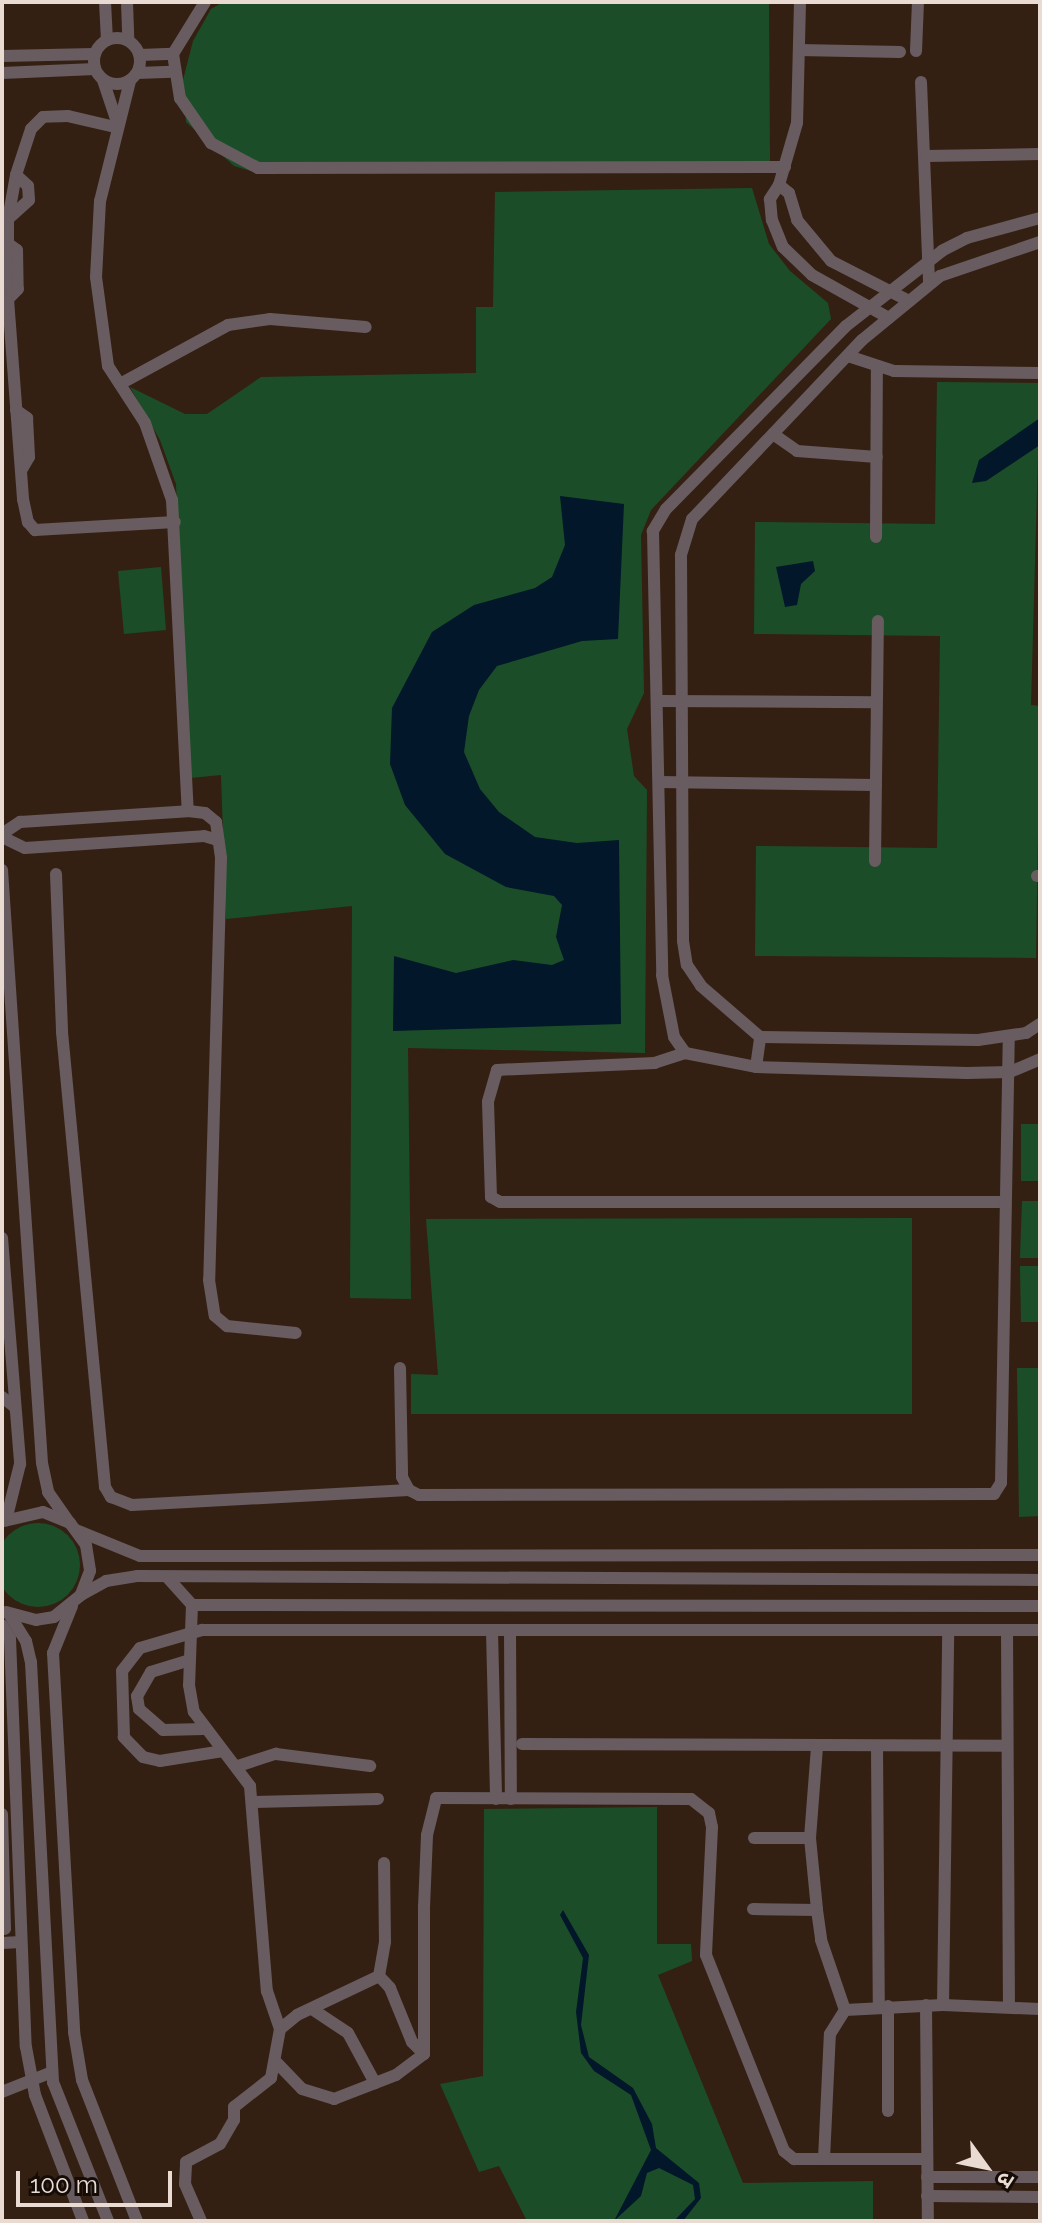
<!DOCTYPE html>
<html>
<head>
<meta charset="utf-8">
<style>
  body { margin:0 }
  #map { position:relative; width:1042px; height:2223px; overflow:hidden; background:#342013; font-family:Raleway,"Noto Sans Devanagari",sans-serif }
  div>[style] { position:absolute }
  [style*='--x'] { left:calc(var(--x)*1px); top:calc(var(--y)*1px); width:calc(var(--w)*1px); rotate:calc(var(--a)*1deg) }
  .green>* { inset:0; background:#1b4e28 }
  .round { border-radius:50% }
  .water>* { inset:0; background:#02172a }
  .minor>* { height:12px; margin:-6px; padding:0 6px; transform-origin:6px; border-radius:6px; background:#685c61 }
  .minor>.ring { margin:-6px; padding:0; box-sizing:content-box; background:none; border:12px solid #685c61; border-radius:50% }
  span { translate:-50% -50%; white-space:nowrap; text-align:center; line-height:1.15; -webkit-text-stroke:8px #150c07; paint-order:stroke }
  .frame { position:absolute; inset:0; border:4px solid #e9dad2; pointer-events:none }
  .north { position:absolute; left:946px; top:2127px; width:80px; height:80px; -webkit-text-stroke:6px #150c07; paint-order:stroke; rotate:123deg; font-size:22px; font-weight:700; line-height:32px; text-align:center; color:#e9dad2 }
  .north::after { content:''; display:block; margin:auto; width:28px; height:36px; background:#e9dad2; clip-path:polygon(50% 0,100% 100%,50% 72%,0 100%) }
  .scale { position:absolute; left:16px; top:2171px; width:156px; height:36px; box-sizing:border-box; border:4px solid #e9dad2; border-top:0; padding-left:10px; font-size:24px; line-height:28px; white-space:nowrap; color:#e9dad2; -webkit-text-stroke:6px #150c07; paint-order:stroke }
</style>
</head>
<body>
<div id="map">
  <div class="green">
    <i style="clip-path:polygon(223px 2px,769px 2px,770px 163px,258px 173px,234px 166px,186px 122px,183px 80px,193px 41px,211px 9px)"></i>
    <i style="clip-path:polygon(752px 188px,769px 244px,790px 271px,828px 303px,831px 319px,651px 510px,641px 535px,644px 693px,627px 729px,634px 776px,647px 790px,645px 1053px,408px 1048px,411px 1299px,350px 1298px,352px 906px,226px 919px,221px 775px,190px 778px,176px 484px,160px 440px,130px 387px,185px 414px,207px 414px,261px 377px,476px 373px,476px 307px,493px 307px,495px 192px)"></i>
    <i style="clip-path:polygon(937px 382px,1040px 383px,1031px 705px,1040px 706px,1036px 958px,755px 956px,756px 846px,937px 848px,940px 636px,754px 634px,755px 522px,935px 524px)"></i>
    <i style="clip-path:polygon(161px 567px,166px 630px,124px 634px,118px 571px)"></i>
    <i style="clip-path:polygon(1021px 1124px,1040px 1124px,1040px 1181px,1021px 1181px)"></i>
    <i style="clip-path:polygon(1022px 1201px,1040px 1201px,1040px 1258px,1020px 1258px)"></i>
    <i style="clip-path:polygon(912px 1218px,912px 1414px,411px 1414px,411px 1374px,438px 1375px,426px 1219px)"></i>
    <i style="clip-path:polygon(1020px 1266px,1040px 1266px,1040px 1322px,1021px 1322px)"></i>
    <i style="clip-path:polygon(1017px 1368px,1040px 1368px,1040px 1516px,1019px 1517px)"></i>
    <i class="round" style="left:-4px;top:1523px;width:84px;height:84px"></i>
    <i style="clip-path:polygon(657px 1807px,657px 1944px,691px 1944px,692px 1961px,658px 1975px,743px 2183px,873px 2181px,873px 2221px,527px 2221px,499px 2166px,479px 2172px,440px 2084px,483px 2076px,484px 1809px)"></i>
  </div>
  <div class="water">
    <i style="clip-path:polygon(1040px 418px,1040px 445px,986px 481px,972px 483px,979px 460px)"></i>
    <i style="clip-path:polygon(560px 496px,624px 504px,618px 639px,582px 641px,497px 666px,479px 690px,469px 716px,464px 752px,480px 789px,499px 812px,535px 837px,577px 843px,619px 840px,621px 1024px,393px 1031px,394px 956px,456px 973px,513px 960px,552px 965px,564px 960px,556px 937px,562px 905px,554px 896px,506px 887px,445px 854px,405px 805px,390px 764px,392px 708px,432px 632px,474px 605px,535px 588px,552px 577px,565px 545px)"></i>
    <i style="clip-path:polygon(813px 561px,815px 571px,801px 584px,797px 605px,785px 607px,776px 567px)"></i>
    <i style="clip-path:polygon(563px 1910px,589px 1955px,581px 2025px,589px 2057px,633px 2088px,652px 2124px,656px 2148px,699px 2183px,701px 2198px,683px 2221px,674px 2221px,695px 2199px,693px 2185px,659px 2168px,647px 2173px,641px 2196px,614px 2221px,651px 2150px,631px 2095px,594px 2071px,581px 2053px,576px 2012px,583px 1958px,560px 1915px)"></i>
  </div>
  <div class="minor">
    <i style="--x:105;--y:2;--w:38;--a:87"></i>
    <i style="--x:127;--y:2;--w:38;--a:88"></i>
    <i style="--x:205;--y:2;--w:61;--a:121.6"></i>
    <i style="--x:173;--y:54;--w:45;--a:81"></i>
    <i style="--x:180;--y:98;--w:55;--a:55.4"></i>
    <i style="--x:211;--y:143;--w:53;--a:28"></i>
    <i style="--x:258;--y:168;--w:527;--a:-0.11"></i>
    <i style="--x:800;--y:2;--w:121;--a:91.4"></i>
    <i style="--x:797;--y:123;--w:65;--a:106.2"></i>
    <i style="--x:779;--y:185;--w:17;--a:123"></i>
    <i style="--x:770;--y:199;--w:21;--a:85"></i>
    <i style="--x:772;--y:220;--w:29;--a:68"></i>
    <i style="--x:783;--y:247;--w:40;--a:44"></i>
    <i style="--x:812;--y:275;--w:88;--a:29.2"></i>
    <i class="ring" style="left:94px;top:38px;width:34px;height:34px"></i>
    <i style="--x:799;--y:50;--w:101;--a:1.1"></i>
    <i style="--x:916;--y:51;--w:49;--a:-87.7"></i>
    <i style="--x:140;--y:55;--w:33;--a:-2"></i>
    <i style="--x:2;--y:56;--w:92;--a:-1.2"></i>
    <i style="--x:2;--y:73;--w:93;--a:-2.5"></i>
    <i style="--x:137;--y:73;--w:35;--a:-2"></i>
    <i style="--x:103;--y:80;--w:41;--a:71.6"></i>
    <i style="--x:130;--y:81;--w:124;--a:104"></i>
    <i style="--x:100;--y:201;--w:76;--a:93"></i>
    <i style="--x:96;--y:277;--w:90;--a:82.3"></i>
    <i style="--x:108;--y:366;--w:68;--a:57"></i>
    <i style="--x:145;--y:423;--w:82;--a:70.7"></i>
    <i style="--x:172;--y:500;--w:311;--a:87.1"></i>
    <i style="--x:921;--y:82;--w:201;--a:87.7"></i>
    <i style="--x:115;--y:127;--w:48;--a:-166.8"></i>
    <i style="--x:68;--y:116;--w:25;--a:178"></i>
    <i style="--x:43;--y:117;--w:17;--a:135"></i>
    <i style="--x:31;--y:129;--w:48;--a:108.1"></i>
    <i style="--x:16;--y:175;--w:45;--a:100.3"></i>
    <i style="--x:8;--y:219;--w:80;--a:90"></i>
    <i style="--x:8;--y:299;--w:201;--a:85.7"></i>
    <i style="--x:23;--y:499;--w:24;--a:78"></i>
    <i style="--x:28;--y:522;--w:11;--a:49"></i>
    <i style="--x:35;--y:530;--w:140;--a:-3.3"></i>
    <i style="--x:926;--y:156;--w:114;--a:-1"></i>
    <i style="--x:779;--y:185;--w:13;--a:39"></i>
    <i style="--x:789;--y:193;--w:28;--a:73"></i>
    <i style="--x:797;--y:220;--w:53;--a:50.3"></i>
    <i style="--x:831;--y:261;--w:88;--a:27.1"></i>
    <i style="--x:1040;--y:218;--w:76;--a:164.7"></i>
    <i style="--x:967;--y:238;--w:28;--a:153"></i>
    <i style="--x:942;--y:251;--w:122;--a:142"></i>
    <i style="--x:846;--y:326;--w:257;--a:134.5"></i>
    <i style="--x:666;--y:509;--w:26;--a:121"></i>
    <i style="--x:653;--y:531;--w:444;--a:88.8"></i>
    <i style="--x:662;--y:975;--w:63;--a:79"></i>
    <i style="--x:674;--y:1037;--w:19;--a:55"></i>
    <i style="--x:685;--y:1053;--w:72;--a:11.2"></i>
    <i style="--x:756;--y:1067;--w:211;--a:1.6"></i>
    <i style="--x:967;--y:1073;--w:43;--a:-1.3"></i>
    <i style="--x:1010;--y:1072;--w:33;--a:-23"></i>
    <i style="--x:8;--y:219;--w:28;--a:-42"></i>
    <i style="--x:29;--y:200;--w:14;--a:-94"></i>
    <i style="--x:28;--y:186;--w:16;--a:-137"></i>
    <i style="--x:1040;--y:242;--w:106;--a:161.2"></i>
    <i style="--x:940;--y:276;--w:101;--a:140.6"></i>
    <i style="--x:862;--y:340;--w:247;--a:133.5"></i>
    <i style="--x:692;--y:519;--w:38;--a:107"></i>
    <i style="--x:681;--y:555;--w:386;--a:89.7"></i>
    <i style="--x:683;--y:941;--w:24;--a:81"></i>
    <i style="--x:687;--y:965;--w:25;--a:56"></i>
    <i style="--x:701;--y:986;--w:78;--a:40.8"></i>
    <i style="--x:760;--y:1037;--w:218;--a:0.8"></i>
    <i style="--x:978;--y:1040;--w:49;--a:-8.3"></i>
    <i style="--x:1026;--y:1033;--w:17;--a:-33"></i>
    <i style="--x:7;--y:243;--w:12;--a:35"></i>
    <i style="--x:17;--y:250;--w:39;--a:89"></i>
    <i style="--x:18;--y:289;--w:14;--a:135"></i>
    <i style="--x:848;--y:356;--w:48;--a:18.1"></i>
    <i style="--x:894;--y:371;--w:146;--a:0.8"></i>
    <i style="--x:120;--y:384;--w:123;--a:-28.6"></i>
    <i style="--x:228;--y:325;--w:42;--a:-8.1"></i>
    <i style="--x:270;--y:319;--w:96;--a:4.8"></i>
    <i style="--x:16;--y:410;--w:14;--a:36"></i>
    <i style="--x:27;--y:418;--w:39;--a:87"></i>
    <i style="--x:29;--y:457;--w:16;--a:120"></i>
    <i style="--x:773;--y:434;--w:29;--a:35"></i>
    <i style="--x:797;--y:451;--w:80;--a:4.3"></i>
    <i style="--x:876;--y:537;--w:168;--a:-89.7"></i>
    <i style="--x:659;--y:701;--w:216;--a:0.3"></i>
    <i style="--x:659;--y:782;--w:217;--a:0.8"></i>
    <i style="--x:2;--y:834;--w:22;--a:-34"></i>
    <i style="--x:20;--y:822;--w:168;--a:-3.7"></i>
    <i style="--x:188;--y:811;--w:17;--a:7"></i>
    <i style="--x:205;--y:813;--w:14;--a:39"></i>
    <i style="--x:216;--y:822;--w:36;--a:82"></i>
    <i style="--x:221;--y:858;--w:422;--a:91.6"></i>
    <i style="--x:209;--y:1280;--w:36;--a:81"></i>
    <i style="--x:215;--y:1316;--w:16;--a:40"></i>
    <i style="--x:227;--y:1326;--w:69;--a:5.8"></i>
    <i style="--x:2;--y:837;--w:25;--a:26"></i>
    <i style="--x:25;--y:848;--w:179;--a:-3.8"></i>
    <i style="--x:204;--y:836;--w:15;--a:16"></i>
    <i style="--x:875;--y:861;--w:240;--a:-89.3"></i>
    <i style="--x:2;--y:870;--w:594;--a:86.14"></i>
    <i style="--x:42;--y:1463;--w:30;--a:78"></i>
    <i style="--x:48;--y:1492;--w:38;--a:55"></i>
    <i style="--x:56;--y:874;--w:158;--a:87.8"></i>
    <i style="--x:62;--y:1032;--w:457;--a:84.6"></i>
    <i style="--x:105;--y:1487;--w:12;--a:59"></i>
    <i style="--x:111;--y:1497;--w:22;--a:21"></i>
    <i style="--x:132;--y:1505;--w:277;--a:-3.1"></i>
    <i style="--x:1037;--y:876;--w:3;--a:0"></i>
    <i style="--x:685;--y:1053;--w:32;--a:162"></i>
    <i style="--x:655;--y:1063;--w:158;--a:177.5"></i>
    <i style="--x:497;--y:1070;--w:33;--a:106"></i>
    <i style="--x:488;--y:1102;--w:95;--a:88.2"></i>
    <i style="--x:491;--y:1197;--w:10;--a:29"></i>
    <i style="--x:500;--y:1202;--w:504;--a:0"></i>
    <i style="--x:756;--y:1067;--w:30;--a:-82"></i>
    <i style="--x:2;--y:1238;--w:227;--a:85.4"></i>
    <i style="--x:20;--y:1464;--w:58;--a:104"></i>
    <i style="--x:400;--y:1368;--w:109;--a:88.9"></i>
    <i style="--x:402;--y:1477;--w:15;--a:62"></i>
    <i style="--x:409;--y:1490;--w:11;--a:27"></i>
    <i style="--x:419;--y:1495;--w:575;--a:-0.1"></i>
    <i style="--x:994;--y:1494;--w:13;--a:-58"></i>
    <i style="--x:1001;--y:1483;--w:446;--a:-89"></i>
    <i style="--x:2;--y:1397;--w:16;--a:38"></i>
    <i style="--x:4;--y:1521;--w:40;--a:-13"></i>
    <i style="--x:43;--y:1512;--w:29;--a:22"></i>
    <i style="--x:70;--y:1523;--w:27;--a:54"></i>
    <i style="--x:86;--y:1545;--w:26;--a:81"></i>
    <i style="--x:90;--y:1571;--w:26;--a:111"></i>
    <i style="--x:81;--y:1595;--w:35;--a:141"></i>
    <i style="--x:54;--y:1617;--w:18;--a:171"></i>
    <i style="--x:36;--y:1620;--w:31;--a:-165"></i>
    <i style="--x:76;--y:1530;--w:69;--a:22.1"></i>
    <i style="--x:140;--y:1556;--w:900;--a:-0.06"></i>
    <i style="--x:167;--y:1577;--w:38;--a:48"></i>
    <i style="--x:192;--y:1605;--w:848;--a:0.07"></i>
    <i style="--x:81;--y:1595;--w:29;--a:-29"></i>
    <i style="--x:106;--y:1581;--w:31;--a:-9"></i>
    <i style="--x:137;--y:1576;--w:903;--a:0.25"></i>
    <i style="--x:192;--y:1605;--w:80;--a:92.1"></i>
    <i style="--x:189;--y:1685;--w:27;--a:80"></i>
    <i style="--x:194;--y:1712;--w:93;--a:52.9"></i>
    <i style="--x:250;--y:1786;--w:206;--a:85.3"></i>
    <i style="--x:267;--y:1991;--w:40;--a:71.1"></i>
    <i style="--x:72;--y:1606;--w:51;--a:112"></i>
    <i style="--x:53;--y:1653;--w:380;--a:86.8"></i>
    <i style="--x:74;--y:2032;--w:49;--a:80.5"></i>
    <i style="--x:82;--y:2080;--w:151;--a:68.7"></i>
    <i style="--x:9;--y:1614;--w:32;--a:58"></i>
    <i style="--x:26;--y:1641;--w:22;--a:77"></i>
    <i style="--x:31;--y:1662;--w:421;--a:87"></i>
    <i style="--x:53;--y:2082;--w:149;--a:68.4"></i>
    <i style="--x:2;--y:1625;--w:15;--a:58"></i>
    <i style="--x:10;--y:1638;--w:409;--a:87.8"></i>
    <i style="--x:26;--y:2047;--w:49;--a:79.4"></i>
    <i style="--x:35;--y:2095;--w:135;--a:69.1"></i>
    <i style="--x:1007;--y:1630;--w:377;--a:89.7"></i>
    <i style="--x:492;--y:1631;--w:168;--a:88.6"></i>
    <i style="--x:510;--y:1631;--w:168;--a:89.7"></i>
    <i style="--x:190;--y:1660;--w:41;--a:162.9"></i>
    <i style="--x:151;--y:1672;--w:28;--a:120"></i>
    <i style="--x:137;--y:1696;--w:13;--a:81"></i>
    <i style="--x:139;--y:1709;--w:32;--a:41"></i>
    <i style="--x:163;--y:1730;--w:40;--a:-1.4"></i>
    <i style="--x:522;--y:1744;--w:483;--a:0.2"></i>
    <i style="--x:817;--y:1747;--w:91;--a:94.4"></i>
    <i style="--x:810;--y:1838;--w:72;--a:84.4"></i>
    <i style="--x:817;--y:1910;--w:30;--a:82"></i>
    <i style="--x:821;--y:1940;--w:74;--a:71.1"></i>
    <i style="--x:877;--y:1747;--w:259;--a:89.6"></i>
    <i style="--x:223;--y:1751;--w:64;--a:171"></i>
    <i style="--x:160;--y:1761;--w:17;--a:-167"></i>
    <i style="--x:143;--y:1757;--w:28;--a:-134"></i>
    <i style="--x:124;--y:1737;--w:66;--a:-91.7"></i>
    <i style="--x:122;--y:1671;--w:29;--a:-52"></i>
    <i style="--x:140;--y:1648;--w:65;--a:-16.2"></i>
    <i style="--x:202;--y:1630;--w:838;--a:0"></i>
    <i style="--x:238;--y:1766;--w:40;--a:-18"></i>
    <i style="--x:276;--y:1754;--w:95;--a:7.3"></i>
    <i style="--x:253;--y:1802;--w:125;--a:-1.4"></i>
    <i style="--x:2;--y:1814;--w:115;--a:88.5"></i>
    <i style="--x:754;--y:1838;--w:56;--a:0"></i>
    <i style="--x:753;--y:1909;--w:64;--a:0.9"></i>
    <i style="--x:2;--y:1943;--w:19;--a:-3"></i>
    <i style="--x:379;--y:1976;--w:16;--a:47"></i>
    <i style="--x:390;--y:1988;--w:58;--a:67.8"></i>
    <i style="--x:412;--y:2042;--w:17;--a:45"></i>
    <i style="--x:926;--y:2005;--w:216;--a:89.5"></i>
    <i style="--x:943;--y:2005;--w:375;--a:-89.2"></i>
    <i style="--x:888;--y:2006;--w:105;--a:90"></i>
    <i style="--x:312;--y:2009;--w:43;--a:33.7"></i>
    <i style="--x:348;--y:2033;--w:57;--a:61.6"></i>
    <i style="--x:277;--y:2063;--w:36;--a:46"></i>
    <i style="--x:302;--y:2089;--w:34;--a:17"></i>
    <i style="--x:334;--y:2099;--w:66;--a:-21.2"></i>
    <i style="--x:396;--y:2075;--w:35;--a:-37"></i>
    <i style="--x:424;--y:2054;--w:147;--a:-90"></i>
    <i style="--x:424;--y:1907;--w:72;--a:-87.6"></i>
    <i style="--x:427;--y:1835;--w:38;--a:-76"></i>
    <i style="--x:436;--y:1798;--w:255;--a:0.2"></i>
    <i style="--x:691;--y:1799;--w:23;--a:38"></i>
    <i style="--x:709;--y:1813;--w:14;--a:78"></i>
    <i style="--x:712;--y:1827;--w:128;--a:92.7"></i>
    <i style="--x:706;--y:1955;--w:211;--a:68.3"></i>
    <i style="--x:784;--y:2151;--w:13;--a:39"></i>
    <i style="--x:794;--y:2159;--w:132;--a:0"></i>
    <i style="--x:2;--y:2092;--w:54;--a:-21.8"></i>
    <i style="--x:824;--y:2159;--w:125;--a:-87.3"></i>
    <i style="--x:830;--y:2034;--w:28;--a:-58"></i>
    <i style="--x:845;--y:2010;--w:98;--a:-2.9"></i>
    <i style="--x:943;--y:2005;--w:97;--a:2.4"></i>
    <i style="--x:927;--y:2177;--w:113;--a:0"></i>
    <i style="--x:927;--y:2196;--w:113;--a:0.5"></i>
    <i style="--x:201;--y:2221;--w:40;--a:-113.4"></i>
    <i style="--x:185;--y:2184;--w:22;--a:-87"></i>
    <i style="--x:186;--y:2162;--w:38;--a:-28"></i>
    <i style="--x:220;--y:2144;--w:28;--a:-60"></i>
    <i style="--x:234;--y:2120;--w:13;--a:-90"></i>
    <i style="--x:234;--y:2107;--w:47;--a:-38.1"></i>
    <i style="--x:271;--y:2078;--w:50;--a:-79.6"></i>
    <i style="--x:280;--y:2029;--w:22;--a:-39"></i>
    <i style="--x:297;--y:2015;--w:91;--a:-25.4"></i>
    <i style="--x:379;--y:1976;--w:35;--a:-80"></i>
    <i style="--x:385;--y:1942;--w:79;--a:-90.7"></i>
  </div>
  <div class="frame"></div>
  <div class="north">उ</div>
  <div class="scale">100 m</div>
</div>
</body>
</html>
